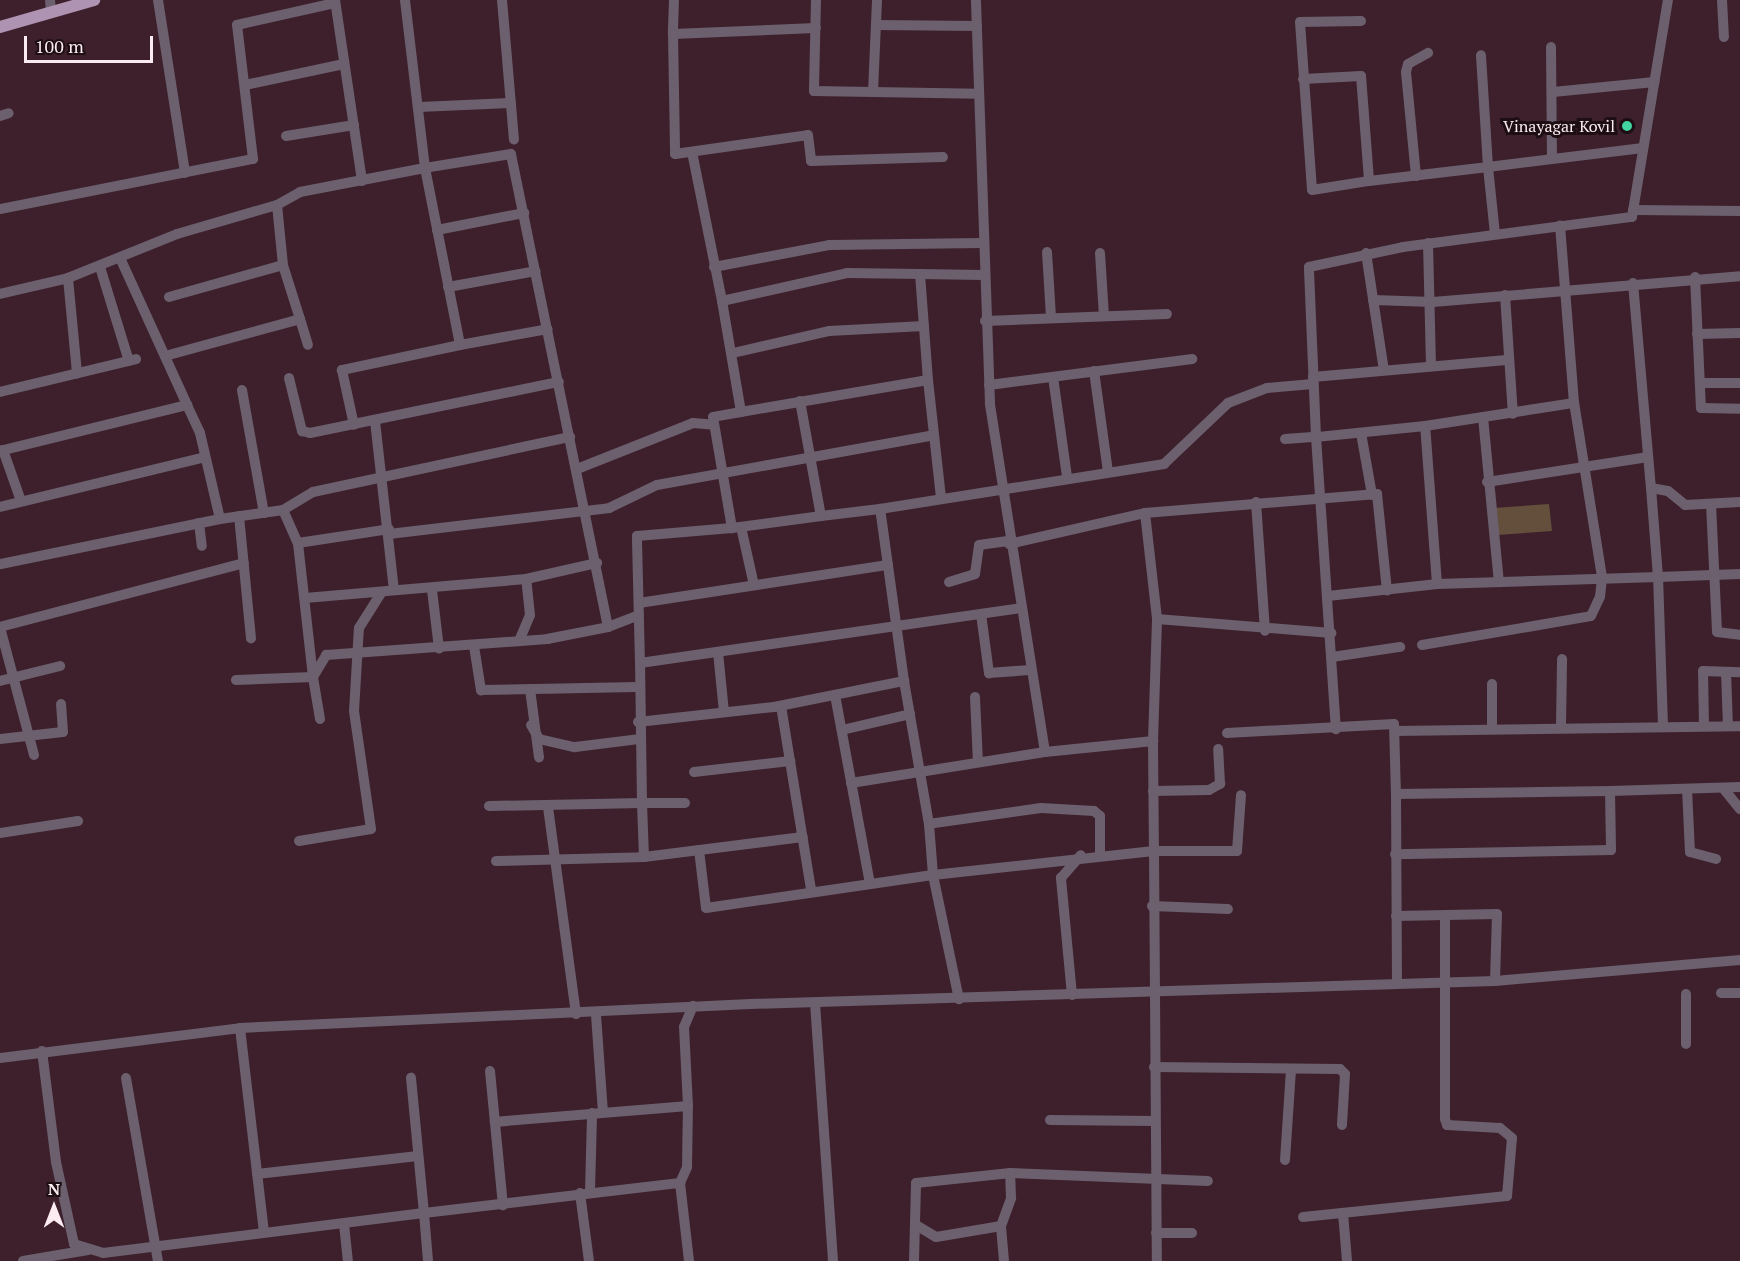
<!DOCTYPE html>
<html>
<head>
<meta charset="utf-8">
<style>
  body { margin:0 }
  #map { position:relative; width:1740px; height:1261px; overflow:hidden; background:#3d202b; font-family:"PT Serif",serif }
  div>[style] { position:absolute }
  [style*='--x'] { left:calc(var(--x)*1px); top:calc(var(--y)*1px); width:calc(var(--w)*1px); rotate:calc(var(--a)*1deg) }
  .green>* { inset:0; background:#634f3c }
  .minor>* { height:10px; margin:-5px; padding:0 5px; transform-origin:5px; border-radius:5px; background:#6c5f6e }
  .major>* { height:12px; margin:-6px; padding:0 6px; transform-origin:6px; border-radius:6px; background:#ae93b2 }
  .dots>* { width:16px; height:16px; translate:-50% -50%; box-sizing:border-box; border:3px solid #1c0e13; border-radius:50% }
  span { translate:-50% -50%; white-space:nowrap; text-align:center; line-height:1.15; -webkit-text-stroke:6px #1c0e13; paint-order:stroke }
  .poi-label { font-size:16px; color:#fcecf1 }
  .right { translate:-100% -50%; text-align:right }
  .north { position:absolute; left:24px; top:1177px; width:60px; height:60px; -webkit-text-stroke:4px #1c0e13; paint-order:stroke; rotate:0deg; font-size:16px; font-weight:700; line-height:24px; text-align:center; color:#fcecf1 }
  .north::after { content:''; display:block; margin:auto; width:21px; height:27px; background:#fcecf1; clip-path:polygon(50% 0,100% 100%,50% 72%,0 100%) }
  .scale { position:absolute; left:24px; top:36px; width:129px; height:27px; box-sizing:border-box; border:3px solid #fcecf1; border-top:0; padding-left:8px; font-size:18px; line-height:21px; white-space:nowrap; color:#fcecf1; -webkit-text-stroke:4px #1c0e13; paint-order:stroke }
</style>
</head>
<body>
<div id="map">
  <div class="green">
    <i style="clip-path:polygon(1549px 504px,1552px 531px,1497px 535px,1494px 508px)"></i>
  </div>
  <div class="minor">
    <i style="--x:50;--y:0;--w:12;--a:85"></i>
    <i style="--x:158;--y:0;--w:175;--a:81.1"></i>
    <i style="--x:335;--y:0;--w:183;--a:81.5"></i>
    <i style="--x:502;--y:0;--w:140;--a:85.1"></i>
    <i style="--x:674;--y:0;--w:34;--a:92"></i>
    <i style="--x:673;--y:34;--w:143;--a:-2.4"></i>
    <i style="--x:816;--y:0;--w:91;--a:91.3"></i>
    <i style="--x:814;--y:91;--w:164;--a:1"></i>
    <i style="--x:1722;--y:0;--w:37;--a:87"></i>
    <i style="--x:1361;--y:21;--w:61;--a:179.1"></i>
    <i style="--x:1300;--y:22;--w:168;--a:85.9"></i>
    <i style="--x:1312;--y:190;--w:58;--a:-9"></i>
    <i style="--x:876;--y:25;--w:101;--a:0.6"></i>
    <i style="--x:673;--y:34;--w:120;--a:89"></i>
    <i style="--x:675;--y:154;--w:134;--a:-8.1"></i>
    <i style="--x:808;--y:135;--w:26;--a:83"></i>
    <i style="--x:811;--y:161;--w:132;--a:-1.7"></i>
    <i style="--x:1551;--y:47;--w:111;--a:89.5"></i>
    <i style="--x:1303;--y:79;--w:58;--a:-3"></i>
    <i style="--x:1361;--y:76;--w:105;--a:85.6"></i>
    <i style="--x:1369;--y:181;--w:120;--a:-6.7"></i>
    <i style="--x:1488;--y:167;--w:112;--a:-93.6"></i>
    <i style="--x:245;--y:85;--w:101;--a:-12"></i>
    <i style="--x:873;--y:92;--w:92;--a:-87.5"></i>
    <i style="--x:1553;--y:92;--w:102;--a:-5.6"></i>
    <i style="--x:419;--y:107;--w:92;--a:-2.5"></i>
    <i style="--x:0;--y:116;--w:9;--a:-18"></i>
    <i style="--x:286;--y:136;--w:69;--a:-9.2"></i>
    <i style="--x:692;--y:152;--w:152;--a:78.6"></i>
    <i style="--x:1416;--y:176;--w:104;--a:-95.5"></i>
    <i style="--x:1406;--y:72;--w:8;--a:-76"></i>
    <i style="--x:1408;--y:64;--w:23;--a:-29"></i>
    <i style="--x:0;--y:209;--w:258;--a:-11.2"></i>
    <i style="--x:253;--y:159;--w:135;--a:-96.8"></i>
    <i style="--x:237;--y:25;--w:100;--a:-12.7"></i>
    <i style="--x:1633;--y:210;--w:107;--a:0.5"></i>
    <i style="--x:437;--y:230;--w:89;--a:-11.1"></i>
    <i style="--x:1495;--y:234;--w:67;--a:-96"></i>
    <i style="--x:1488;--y:167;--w:156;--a:-7"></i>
    <i style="--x:1428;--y:243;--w:120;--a:88.6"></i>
    <i style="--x:1047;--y:252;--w:66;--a:86.5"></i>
    <i style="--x:1100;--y:253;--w:63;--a:86.4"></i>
    <i style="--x:1366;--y:253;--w:118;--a:81.3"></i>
    <i style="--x:121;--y:260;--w:159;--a:65.5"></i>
    <i style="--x:100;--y:267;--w:98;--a:72.9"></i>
    <i style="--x:714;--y:267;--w:117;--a:-10.8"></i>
    <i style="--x:829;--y:245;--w:152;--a:-0.8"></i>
    <i style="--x:920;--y:274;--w:106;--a:85.7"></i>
    <i style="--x:928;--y:380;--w:190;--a:170.3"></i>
    <i style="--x:741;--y:412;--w:113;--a:-99.7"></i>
    <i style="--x:722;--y:301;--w:128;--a:-12.6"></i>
    <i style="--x:847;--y:273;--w:73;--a:0.8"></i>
    <i style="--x:920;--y:274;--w:63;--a:0.9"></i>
    <i style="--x:1695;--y:277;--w:131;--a:87.4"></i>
    <i style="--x:1701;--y:408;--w:39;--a:1"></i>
    <i style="--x:68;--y:278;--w:96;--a:84.6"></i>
    <i style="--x:1633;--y:283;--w:206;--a:85"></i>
    <i style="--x:1651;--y:488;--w:17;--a:10"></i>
    <i style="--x:1668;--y:491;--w:22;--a:39"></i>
    <i style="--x:1685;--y:505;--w:55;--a:-3.1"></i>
    <i style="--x:448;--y:287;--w:89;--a:-10.3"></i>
    <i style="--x:0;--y:294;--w:70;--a:-13.2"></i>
    <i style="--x:68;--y:278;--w:118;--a:-22"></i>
    <i style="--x:177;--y:234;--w:104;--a:-16.2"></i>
    <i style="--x:1505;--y:295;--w:119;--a:86.2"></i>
    <i style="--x:169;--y:297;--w:118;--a:-15.7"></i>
    <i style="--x:1373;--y:300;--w:60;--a:1.9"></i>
    <i style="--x:1433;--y:302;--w:308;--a:-4.8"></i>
    <i style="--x:300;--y:319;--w:27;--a:73"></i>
    <i style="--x:985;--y:321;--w:182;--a:-2.2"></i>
    <i style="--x:1697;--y:334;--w:43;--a:-1.3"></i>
    <i style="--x:460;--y:345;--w:89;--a:-10.3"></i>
    <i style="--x:733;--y:353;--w:98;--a:-12.9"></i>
    <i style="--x:829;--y:331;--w:95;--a:-3"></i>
    <i style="--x:165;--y:356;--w:140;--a:-15.3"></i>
    <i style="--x:300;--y:319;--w:57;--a:-107.5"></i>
    <i style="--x:283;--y:265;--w:60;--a:-95.7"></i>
    <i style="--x:277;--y:205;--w:26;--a:-29"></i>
    <i style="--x:300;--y:192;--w:127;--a:-10.9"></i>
    <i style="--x:425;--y:168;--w:169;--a:-96.8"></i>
    <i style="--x:1094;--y:371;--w:102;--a:82.1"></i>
    <i style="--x:1053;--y:377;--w:101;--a:82"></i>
    <i style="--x:1313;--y:377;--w:197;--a:-5"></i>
    <i style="--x:289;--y:378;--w:55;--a:76.2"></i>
    <i style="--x:302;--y:431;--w:8;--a:14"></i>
    <i style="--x:310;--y:433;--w:254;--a:-11.6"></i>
    <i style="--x:928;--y:380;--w:119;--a:83.7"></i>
    <i style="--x:1700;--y:383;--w:39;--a:0"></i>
    <i style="--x:989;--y:385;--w:205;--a:-7.3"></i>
    <i style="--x:242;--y:390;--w:125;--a:79.9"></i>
    <i style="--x:0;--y:392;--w:140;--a:-13.6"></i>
    <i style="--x:800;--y:401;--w:117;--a:79.7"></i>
    <i style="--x:821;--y:516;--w:59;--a:-6.8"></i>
    <i style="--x:741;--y:412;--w:28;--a:170"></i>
    <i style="--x:713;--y:417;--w:113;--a:80.3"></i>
    <i style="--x:732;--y:528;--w:90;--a:-7.7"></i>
    <i style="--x:1483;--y:417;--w:166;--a:84.5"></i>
    <i style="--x:375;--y:421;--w:170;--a:83.6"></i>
    <i style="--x:1425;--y:426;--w:151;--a:-8.8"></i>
    <i style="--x:1361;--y:433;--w:63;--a:79.9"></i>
    <i style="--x:1285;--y:439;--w:31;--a:-4"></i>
    <i style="--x:1316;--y:437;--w:293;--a:86.1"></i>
    <i style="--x:3;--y:450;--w:54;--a:70.6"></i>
    <i style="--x:0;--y:451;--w:193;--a:-13.8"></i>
    <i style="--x:187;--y:405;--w:31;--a:65"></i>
    <i style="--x:200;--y:433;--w:88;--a:76.9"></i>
    <i style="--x:220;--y:519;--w:225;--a:168.4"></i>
    <i style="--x:577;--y:469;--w:125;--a:-21.6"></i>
    <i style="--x:693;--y:423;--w:21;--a:5"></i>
    <i style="--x:1487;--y:482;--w:163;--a:-8.8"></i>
    <i style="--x:1651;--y:488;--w:89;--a:85.5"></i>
    <i style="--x:1658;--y:577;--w:82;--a:-2.1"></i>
    <i style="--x:1256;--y:502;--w:129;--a:86"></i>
    <i style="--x:1711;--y:504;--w:128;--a:87.3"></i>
    <i style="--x:1717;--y:632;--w:23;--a:7"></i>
    <i style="--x:0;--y:507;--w:211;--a:-13.7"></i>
    <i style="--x:283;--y:510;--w:35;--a:-31"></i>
    <i style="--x:313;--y:492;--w:263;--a:-12.1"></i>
    <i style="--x:1145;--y:513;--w:107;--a:83.5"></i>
    <i style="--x:1157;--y:619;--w:175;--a:4.6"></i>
    <i style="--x:239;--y:516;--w:123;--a:84.4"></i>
    <i style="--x:220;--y:519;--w:64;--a:-8.1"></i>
    <i style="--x:283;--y:510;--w:36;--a:66"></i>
    <i style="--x:298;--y:543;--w:92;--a:-8.7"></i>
    <i style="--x:199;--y:523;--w:23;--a:83"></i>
    <i style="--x:741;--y:527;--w:59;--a:77.4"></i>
    <i style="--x:389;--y:534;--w:222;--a:-6.7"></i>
    <i style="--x:609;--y:508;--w:53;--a:-25.6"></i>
    <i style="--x:657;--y:485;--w:281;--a:-10.2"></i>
    <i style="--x:1009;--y:544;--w:139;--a:-12.8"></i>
    <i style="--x:1145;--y:513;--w:233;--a:-4.7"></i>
    <i style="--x:1377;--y:494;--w:97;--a:84.1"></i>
    <i style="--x:949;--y:582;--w:27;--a:-17"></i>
    <i style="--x:975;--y:574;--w:29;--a:-82"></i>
    <i style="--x:979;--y:545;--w:29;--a:-8"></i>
    <i style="--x:432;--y:590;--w:59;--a:83.2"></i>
    <i style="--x:1328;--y:596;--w:110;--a:-6.3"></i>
    <i style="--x:305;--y:598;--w:222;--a:-4.9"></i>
    <i style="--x:526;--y:579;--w:73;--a:-12.7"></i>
    <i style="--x:639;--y:603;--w:252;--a:-8.7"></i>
    <i style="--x:981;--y:614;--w:60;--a:82.3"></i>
    <i style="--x:989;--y:673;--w:41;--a:-4.2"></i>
    <i style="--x:608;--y:627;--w:33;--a:-21"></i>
    <i style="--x:519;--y:641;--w:28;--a:-67"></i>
    <i style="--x:530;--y:615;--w:36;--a:-96"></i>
    <i style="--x:1422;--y:645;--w:171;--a:-9.7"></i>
    <i style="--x:1591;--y:616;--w:21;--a:-65"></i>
    <i style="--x:1600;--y:597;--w:20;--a:-84"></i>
    <i style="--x:1602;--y:577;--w:176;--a:-99.1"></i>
    <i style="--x:1574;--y:403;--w:178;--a:-94.5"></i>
    <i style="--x:474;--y:646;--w:45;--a:81"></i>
    <i style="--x:481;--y:690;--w:156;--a:-1.1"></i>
    <i style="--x:718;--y:652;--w:60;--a:84.3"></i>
    <i style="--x:1332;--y:657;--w:69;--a:-8.4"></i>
    <i style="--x:640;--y:663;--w:127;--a:-91.4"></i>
    <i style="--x:637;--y:536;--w:95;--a:-4.8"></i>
    <i style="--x:1726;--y:672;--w:54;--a:87.9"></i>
    <i style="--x:236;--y:680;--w:77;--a:-2.2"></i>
    <i style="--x:313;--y:677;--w:135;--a:-96.4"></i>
    <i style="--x:0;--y:681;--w:62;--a:-14"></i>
    <i style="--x:904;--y:681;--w:174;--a:-97.9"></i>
    <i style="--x:880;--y:509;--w:288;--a:-9"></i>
    <i style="--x:1164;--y:464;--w:88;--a:-43.6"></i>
    <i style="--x:1228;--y:403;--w:42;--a:-21"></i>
    <i style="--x:1267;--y:388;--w:46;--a:-5"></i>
    <i style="--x:1492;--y:684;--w:42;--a:90"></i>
    <i style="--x:530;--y:689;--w:69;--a:82.5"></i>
    <i style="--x:835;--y:695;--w:191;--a:79.5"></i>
    <i style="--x:975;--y:697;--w:65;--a:87.4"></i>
    <i style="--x:781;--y:706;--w:186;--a:80.7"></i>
    <i style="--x:320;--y:719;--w:43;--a:-99.5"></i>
    <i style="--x:313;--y:677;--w:26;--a:-59"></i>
    <i style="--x:326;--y:655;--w:222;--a:-4.1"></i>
    <i style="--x:547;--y:639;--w:62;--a:-11.1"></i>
    <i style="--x:608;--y:627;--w:483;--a:-101.6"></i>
    <i style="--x:511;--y:154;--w:87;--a:170.8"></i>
    <i style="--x:425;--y:168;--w:180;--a:78.8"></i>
    <i style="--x:460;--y:345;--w:121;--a:168"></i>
    <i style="--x:342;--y:370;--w:56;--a:77.7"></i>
    <i style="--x:638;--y:722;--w:137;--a:-6.3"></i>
    <i style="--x:774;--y:707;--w:133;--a:-11.3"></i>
    <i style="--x:904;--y:681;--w:145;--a:80.1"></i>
    <i style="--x:531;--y:725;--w:16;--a:60"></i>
    <i style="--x:539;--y:739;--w:37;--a:13"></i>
    <i style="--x:575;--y:747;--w:64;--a:-7.1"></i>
    <i style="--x:1561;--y:726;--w:67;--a:-89.1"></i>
    <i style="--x:1663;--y:726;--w:149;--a:-91.9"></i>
    <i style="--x:1658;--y:577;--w:221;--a:178.2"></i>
    <i style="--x:1437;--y:584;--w:158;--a:-94.3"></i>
    <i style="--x:1425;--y:426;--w:110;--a:174.2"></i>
    <i style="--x:1316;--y:437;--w:170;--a:-92.4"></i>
    <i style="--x:1309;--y:267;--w:96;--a:-12"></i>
    <i style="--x:1403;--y:247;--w:231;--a:-7.5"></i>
    <i style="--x:1632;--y:217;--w:220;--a:-80.6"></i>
    <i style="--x:1704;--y:726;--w:55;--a:-91"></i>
    <i style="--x:1703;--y:671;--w:37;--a:2"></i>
    <i style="--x:842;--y:730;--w:70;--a:-13.2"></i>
    <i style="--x:1395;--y:731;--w:345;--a:-0.8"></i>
    <i style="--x:1227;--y:733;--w:167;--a:-3.1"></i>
    <i style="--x:1394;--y:724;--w:70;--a:88.4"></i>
    <i style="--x:1396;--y:794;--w:214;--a:-0.8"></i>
    <i style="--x:1610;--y:791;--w:59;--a:89"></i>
    <i style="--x:1611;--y:850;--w:216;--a:178.9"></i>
    <i style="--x:0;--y:739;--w:63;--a:-6.3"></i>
    <i style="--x:63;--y:732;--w:28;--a:-94"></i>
    <i style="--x:1153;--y:741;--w:122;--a:-88.1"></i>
    <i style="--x:1045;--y:752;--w:109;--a:-5.8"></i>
    <i style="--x:1153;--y:741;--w:110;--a:89.5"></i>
    <i style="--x:1154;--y:851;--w:83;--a:0"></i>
    <i style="--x:1237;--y:851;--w:56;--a:-85.9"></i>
    <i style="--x:34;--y:755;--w:132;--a:-104.9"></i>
    <i style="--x:0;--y:627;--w:252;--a:-14.7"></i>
    <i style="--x:694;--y:772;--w:97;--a:-6.5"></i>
    <i style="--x:851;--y:783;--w:196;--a:-9.1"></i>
    <i style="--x:1045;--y:752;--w:353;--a:-99"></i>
    <i style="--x:990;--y:403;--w:403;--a:-92"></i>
    <i style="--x:1723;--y:788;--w:27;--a:51"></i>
    <i style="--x:1687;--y:789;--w:63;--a:87.3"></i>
    <i style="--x:1690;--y:852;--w:27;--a:15"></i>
    <i style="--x:1153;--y:791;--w:56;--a:-1"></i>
    <i style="--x:1209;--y:790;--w:13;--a:-29"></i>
    <i style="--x:1220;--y:784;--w:35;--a:-93"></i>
    <i style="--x:1610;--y:791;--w:130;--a:-1.8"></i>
    <i style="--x:1396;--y:794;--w:190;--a:89.7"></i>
    <i style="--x:685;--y:803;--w:43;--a:180"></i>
    <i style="--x:642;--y:803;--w:140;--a:-90.8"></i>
    <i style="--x:640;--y:663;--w:384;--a:-8.2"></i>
    <i style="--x:489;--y:806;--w:153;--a:-1.1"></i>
    <i style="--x:642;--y:803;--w:54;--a:87.9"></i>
    <i style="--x:548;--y:807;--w:209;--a:82.3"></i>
    <i style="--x:0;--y:833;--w:79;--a:-8.7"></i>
    <i style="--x:299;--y:841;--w:73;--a:-9.5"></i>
    <i style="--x:371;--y:829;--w:119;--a:-98.2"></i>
    <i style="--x:354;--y:711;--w:83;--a:-86.6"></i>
    <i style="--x:359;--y:628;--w:41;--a:-57.8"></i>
    <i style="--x:699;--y:850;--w:58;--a:83.1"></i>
    <i style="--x:706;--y:908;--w:229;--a:-8.3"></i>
    <i style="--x:933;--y:875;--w:127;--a:78.2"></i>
    <i style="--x:1100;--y:854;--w:38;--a:-90"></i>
    <i style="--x:1100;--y:816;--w:8;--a:-140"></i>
    <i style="--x:1094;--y:811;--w:53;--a:-176.8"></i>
    <i style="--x:1041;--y:808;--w:113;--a:171.9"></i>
    <i style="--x:929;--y:824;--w:51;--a:85.5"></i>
    <i style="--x:933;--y:875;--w:222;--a:-6.2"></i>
    <i style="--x:1154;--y:851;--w:410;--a:89.6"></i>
    <i style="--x:496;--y:861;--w:148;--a:-1.5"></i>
    <i style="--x:644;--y:857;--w:160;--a:-7.2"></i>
    <i style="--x:1152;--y:906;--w:76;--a:2.3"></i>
    <i style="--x:1396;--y:916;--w:101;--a:-1.1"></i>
    <i style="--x:1497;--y:914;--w:67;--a:91.7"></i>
    <i style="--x:1721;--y:993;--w:19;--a:0"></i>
    <i style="--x:1072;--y:995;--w:118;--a:-95.4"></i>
    <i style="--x:1061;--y:878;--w:30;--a:-49"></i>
    <i style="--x:815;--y:1003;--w:259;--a:86"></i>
    <i style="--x:596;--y:1015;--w:97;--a:85.9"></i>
    <i style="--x:240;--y:1028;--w:206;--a:83.3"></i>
    <i style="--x:1686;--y:1044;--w:50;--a:-90"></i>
    <i style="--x:42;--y:1051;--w:112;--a:82.8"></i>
    <i style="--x:56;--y:1162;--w:84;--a:77.6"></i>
    <i style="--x:74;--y:1244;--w:30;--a:17"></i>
    <i style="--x:103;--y:1253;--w:323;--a:-7.1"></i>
    <i style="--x:424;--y:1213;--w:136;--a:-95.5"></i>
    <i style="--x:0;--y:1058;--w:242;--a:-7.1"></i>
    <i style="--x:240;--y:1028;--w:511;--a:-2.69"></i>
    <i style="--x:750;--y:1004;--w:745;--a:-1.77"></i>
    <i style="--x:1495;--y:981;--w:246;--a:-4.9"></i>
    <i style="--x:1154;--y:1067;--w:186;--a:0.6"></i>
    <i style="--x:1340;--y:1069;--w:7;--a:45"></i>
    <i style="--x:1345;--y:1074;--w:51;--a:93.4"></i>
    <i style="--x:490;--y:1071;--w:135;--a:84.5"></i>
    <i style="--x:126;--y:1078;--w:186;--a:80.1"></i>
    <i style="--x:688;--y:1106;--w:79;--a:-92.9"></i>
    <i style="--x:684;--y:1027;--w:23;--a:-67"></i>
    <i style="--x:1050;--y:1120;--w:105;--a:0.5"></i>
    <i style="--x:1285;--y:1160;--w:91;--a:-86.2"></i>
    <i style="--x:257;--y:1174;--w:162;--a:-6.4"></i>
    <i style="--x:680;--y:1183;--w:79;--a:83.4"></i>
    <i style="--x:590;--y:1192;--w:79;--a:-88.5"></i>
    <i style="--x:580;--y:1193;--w:69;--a:82.5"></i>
    <i style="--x:1343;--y:1213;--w:48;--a:85.2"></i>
    <i style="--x:1303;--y:1217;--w:205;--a:-5.9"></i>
    <i style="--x:1507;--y:1196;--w:58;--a:-85.1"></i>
    <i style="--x:1512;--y:1138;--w:16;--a:-140"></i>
    <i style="--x:1500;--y:1128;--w:53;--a:-176.8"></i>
    <i style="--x:1447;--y:1125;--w:6;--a:-108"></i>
    <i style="--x:1445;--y:1119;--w:204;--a:-90"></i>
    <i style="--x:344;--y:1224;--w:37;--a:84"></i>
    <i style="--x:916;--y:1225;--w:23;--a:31"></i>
    <i style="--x:936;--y:1237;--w:66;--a:-9.6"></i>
    <i style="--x:1156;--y:1233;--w:36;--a:0"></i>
    <i style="--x:23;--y:1261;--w:66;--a:-9.6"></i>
    <i style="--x:428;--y:1261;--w:48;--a:-94.8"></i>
    <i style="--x:424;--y:1213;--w:258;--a:-6.7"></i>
    <i style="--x:680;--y:1183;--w:17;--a:-66"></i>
    <i style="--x:687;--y:1167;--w:61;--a:-89.1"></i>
    <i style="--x:688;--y:1106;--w:194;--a:175.3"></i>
    <i style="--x:914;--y:1261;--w:78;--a:-88.5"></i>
    <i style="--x:916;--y:1183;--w:95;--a:-6.1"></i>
    <i style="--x:1010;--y:1173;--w:198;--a:2.3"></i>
    <i style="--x:1004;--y:1261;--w:35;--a:-95"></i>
    <i style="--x:1001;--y:1226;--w:30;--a:-70"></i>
    <i style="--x:1011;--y:1198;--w:25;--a:-92"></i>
  </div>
  <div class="major">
    <i style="--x:0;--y:27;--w:98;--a:-16"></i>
  </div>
  <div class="dots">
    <i style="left:1627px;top:126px;background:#42d4a1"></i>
  </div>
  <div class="poi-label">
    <span class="right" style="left:1615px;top:126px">Vinayagar Kovil</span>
  </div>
  <div class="north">N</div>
  <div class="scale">100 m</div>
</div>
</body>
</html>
